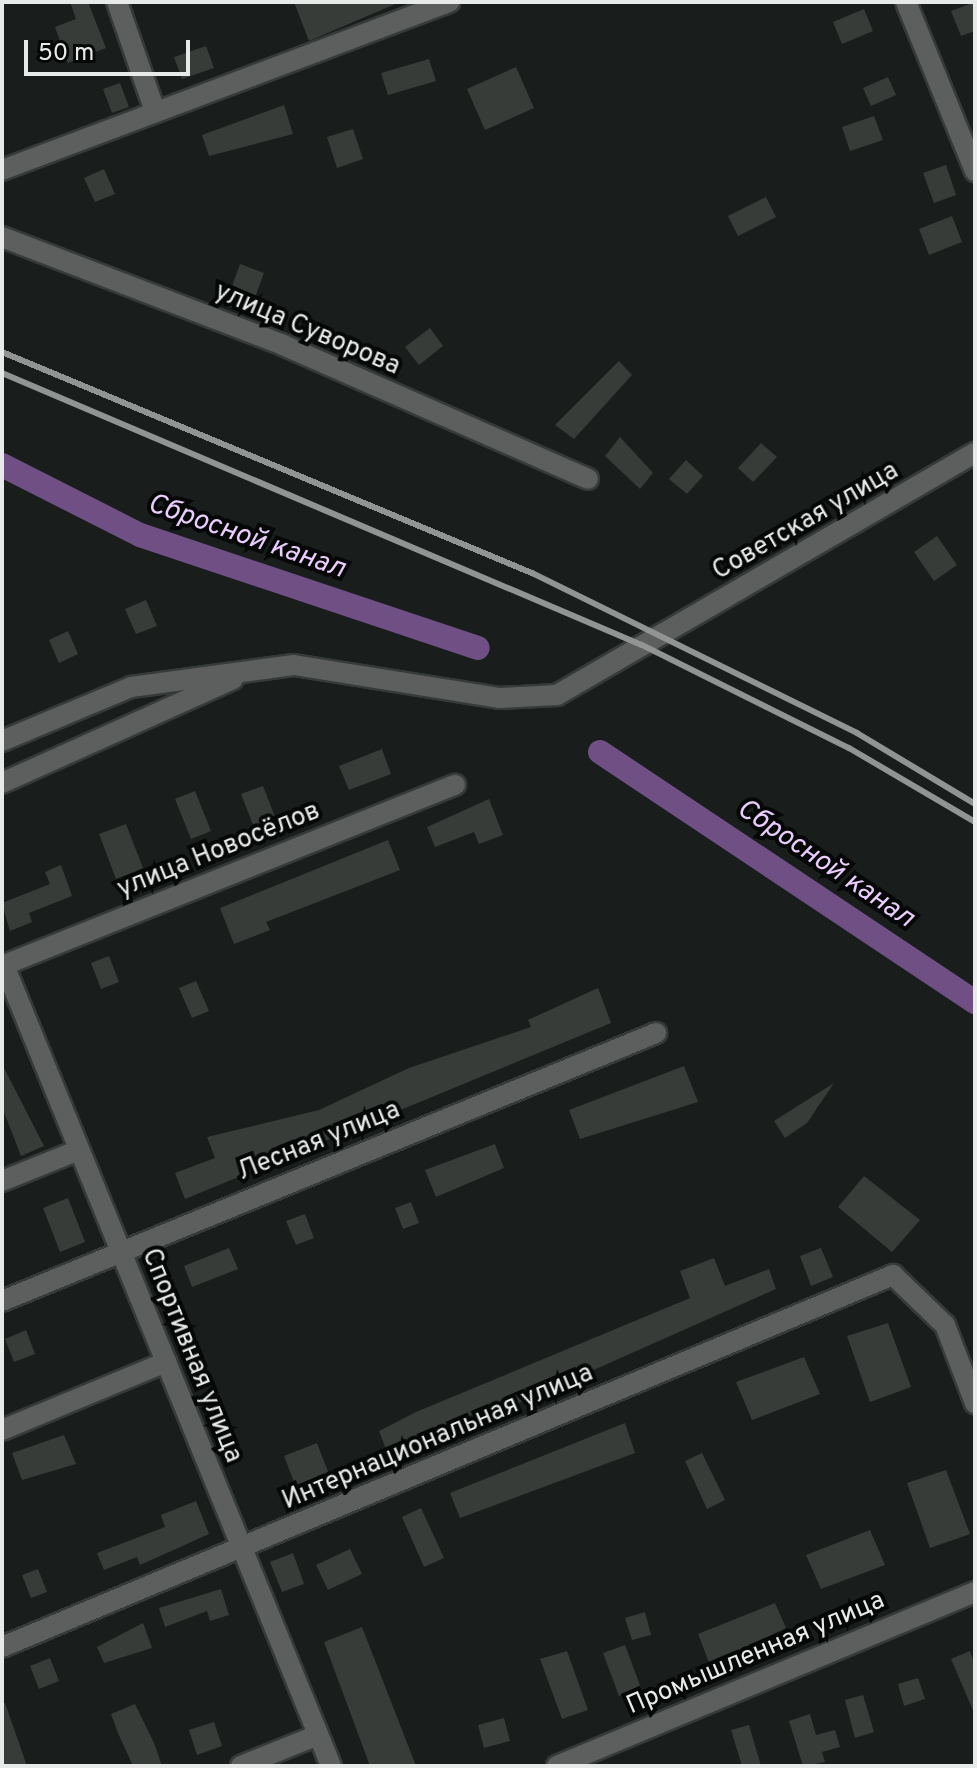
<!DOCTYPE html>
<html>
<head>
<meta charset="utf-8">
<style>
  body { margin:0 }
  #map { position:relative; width:977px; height:1768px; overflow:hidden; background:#191e1c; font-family:Overpass,sans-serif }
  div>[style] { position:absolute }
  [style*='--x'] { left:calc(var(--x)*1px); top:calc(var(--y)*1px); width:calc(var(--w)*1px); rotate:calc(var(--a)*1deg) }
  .canal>* { height:24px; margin:-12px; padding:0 12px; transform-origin:12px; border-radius:12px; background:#705084 }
  .building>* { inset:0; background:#373c39 }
  .roads { filter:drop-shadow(2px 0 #363b39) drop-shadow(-2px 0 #363b39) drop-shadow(0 2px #363b39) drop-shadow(0 -2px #363b39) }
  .minor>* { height:20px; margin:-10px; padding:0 10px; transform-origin:10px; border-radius:10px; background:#5d5f5e }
  .rail>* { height:6px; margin:-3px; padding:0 3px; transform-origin:3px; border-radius:3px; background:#919492 }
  span { translate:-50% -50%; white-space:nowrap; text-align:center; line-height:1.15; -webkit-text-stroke:8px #060807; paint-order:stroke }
  .street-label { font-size:26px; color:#e7eae8 }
  .water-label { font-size:28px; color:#eacdfd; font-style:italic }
  .frame { position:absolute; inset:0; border:4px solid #e7eae8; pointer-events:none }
  .scale { position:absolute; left:24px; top:40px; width:166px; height:36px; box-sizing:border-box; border:4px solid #e7eae8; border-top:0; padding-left:10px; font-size:24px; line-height:28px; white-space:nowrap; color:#e7eae8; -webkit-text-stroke:6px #060807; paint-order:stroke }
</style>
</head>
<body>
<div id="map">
  <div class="canal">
    <i style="--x:2;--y:465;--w:155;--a:26.9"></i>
    <i style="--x:140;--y:535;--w:356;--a:18.5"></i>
    <i style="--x:600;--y:752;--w:451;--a:33.7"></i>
  </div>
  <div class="building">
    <i style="clip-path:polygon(70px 2px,88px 2px,106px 48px,68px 63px,55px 27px,76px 19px)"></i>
    <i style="clip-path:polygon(294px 2px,400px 2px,309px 41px)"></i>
    <i style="clip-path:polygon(975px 2px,975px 31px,961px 36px,951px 11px)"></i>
    <i style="clip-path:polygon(864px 9px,873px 31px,842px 44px,833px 22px)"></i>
    <i style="clip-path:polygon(206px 46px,214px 68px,182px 79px,174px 57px)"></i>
    <i style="clip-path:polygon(429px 59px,436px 81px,388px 95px,381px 73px)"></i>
    <i style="clip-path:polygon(516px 67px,534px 108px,485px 130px,467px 89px)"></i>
    <i style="clip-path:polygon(888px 77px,896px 95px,871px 106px,863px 88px)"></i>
    <i style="clip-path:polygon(120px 83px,129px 107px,112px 113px,103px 89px)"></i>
    <i style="clip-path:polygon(284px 105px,293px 134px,209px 156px,202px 135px)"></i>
    <i style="clip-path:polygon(874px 116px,883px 140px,850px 151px,842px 127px)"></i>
    <i style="clip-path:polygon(353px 129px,363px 159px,337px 168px,327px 137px)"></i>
    <i style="clip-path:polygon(946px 165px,956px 195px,934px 203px,923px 173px)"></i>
    <i style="clip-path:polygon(104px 169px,115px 194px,95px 202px,84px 178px)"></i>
    <i style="clip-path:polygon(766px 197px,776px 217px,738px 236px,728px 216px)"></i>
    <i style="clip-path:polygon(952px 216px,962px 242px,929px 255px,919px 229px)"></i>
    <i style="clip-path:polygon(240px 264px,264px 273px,249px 314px,225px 305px)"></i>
    <i style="clip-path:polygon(430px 328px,443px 346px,419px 365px,405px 347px)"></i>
    <i style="clip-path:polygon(619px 361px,632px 375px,574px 439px,555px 425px)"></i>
    <i style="clip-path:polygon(620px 437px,653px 473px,640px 489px,605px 456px)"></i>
    <i style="clip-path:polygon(761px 443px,777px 457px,753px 482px,738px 468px)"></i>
    <i style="clip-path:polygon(686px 460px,703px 476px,687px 494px,669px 479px)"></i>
    <i style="clip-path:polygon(937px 536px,957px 565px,934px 581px,914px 552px)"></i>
    <i style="clip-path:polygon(146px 600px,157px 626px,136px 634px,125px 609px)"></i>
    <i style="clip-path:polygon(68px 631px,78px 654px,59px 663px,49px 640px)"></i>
    <i style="clip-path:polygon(382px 749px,391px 774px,349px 790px,339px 766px)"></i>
    <i style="clip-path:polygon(263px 786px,277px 822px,255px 830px,241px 794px)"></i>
    <i style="clip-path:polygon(195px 791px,211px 831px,191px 839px,175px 799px)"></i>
    <i style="clip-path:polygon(489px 799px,503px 835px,479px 844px,474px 832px,435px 847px,427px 827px)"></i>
    <i style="clip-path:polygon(126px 824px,143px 868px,116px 879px,99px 834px)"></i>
    <i style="clip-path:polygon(388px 840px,400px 870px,266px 922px,270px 930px,234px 944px,220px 908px)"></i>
    <i style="clip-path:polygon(61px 865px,72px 896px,29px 913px,32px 922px,10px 931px,2px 903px,50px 884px,45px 872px)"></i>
    <i style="clip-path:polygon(109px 956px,119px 982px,101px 989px,91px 963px)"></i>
    <i style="clip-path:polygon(196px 981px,209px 1011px,192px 1018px,179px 988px)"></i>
    <i style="clip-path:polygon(598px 988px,611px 1023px,185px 1199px,175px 1173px,215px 1158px,207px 1137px,319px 1110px,409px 1068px,531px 1027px,528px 1020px)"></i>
    <i style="clip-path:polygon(2px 1064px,44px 1146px,21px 1156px,2px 1107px)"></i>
    <i style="clip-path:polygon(684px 1066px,698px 1102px,580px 1139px,569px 1110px)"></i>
    <i style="clip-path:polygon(834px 1083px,807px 1123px,785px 1138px,774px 1121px)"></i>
    <i style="clip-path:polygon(495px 1144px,504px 1168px,436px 1197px,425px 1170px)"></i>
    <i style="clip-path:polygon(864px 1176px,920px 1220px,892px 1252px,838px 1207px)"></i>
    <i style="clip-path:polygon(68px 1198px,85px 1242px,60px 1252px,43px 1208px)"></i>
    <i style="clip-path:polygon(411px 1202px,419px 1223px,403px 1229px,395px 1208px)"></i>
    <i style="clip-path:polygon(305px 1214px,314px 1238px,296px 1245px,286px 1221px)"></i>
    <i style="clip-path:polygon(229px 1248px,238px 1269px,192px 1287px,184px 1266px)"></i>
    <i style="clip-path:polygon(821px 1248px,833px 1277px,811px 1286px,800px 1256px)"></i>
    <i style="clip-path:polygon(714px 1258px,725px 1286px,769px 1269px,776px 1289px,497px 1413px,475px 1422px,472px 1415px,386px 1449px,379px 1431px,416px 1412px,690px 1298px,680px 1271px)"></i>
    <i style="clip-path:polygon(888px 1323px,911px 1387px,870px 1402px,847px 1336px)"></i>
    <i style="clip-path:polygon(26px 1330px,35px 1354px,14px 1362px,5px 1339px)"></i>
    <i style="clip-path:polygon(804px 1357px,820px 1394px,752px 1420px,736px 1382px)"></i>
    <i style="clip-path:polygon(625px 1423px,635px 1453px,460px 1518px,450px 1493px)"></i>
    <i style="clip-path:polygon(64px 1435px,76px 1464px,22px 1480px,12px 1453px)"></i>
    <i style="clip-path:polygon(317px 1443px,332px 1482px,299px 1495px,284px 1456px)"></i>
    <i style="clip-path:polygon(702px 1453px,725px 1500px,707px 1509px,685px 1461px)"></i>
    <i style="clip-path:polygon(946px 1470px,970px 1534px,930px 1548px,907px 1483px)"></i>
    <i style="clip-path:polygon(196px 1501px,209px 1534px,140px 1565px,137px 1557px,104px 1570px,97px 1553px,165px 1527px,161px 1515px)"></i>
    <i style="clip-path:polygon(421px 1508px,444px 1558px,424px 1567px,402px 1517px)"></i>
    <i style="clip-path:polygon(870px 1530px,885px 1565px,821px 1589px,806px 1555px)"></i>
    <i style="clip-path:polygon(350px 1549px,362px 1574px,328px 1590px,316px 1565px)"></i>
    <i style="clip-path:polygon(293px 1553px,304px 1584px,282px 1592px,270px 1562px)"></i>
    <i style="clip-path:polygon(38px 1569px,47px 1592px,31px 1598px,22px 1575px)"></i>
    <i style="clip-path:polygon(221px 1589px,229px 1615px,210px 1621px,207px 1611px,165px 1627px,159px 1608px)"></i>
    <i style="clip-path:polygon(775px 1603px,786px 1628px,710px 1665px,698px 1634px)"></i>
    <i style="clip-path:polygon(645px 1612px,651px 1635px,632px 1640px,625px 1618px)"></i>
    <i style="clip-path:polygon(143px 1623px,152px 1648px,104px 1663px,97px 1647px)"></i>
    <i style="clip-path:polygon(362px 1627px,416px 1766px,370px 1766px,324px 1642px)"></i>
    <i style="clip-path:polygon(625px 1645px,641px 1688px,619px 1696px,603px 1653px)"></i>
    <i style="clip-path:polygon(567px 1651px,588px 1710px,562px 1719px,540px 1659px)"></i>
    <i style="clip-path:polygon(970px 1651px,975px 1665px,975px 1715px,951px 1659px)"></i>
    <i style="clip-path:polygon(50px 1658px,59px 1681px,39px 1689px,30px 1666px)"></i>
    <i style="clip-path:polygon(918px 1678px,925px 1699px,904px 1706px,898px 1684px)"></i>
    <i style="clip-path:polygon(863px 1695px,874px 1732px,855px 1738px,845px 1700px)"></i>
    <i style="clip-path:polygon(2px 1703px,5px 1703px,27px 1766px,2px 1766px)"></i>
    <i style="clip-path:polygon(135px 1704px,154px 1743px,162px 1766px,133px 1766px,118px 1733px,111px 1714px)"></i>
    <i style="clip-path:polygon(810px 1714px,816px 1735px,835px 1730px,840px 1747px,822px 1752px,825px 1762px,803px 1766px,789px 1721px)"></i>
    <i style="clip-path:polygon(504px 1718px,510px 1741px,484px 1748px,478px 1725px)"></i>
    <i style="clip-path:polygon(214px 1722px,222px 1746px,197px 1755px,189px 1730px)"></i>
    <i style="clip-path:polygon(749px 1725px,761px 1766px,742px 1766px,731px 1730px)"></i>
  </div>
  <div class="roads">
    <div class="minor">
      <i style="--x:117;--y:2;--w:115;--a:70.8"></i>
      <i style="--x:906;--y:2;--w:183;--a:67.8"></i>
      <i style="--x:2;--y:170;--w:478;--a:-20.6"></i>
      <i style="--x:2;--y:237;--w:301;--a:21"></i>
      <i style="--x:283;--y:345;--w:333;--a:23.7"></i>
      <i style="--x:2;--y:741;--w:140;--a:-22.7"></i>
      <i style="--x:131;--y:687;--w:164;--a:-7.7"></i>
      <i style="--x:294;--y:665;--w:209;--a:9.1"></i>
      <i style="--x:500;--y:698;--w:57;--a:-3"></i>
      <i style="--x:557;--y:695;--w:483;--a:-30.1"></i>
      <i style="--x:2;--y:783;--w:253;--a:-24.2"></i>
      <i style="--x:4;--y:965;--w:865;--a:67.79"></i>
      <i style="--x:2;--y:966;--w:488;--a:-21.8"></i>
      <i style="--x:2;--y:1181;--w:83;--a:-21.9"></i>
      <i style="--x:2;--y:1301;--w:707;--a:-22.28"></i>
      <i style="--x:2;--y:1430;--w:178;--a:-22.5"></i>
      <i style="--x:2;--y:1647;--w:966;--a:-22.66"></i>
      <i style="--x:893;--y:1275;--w:72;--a:43.9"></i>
      <i style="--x:945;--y:1325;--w:84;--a:69"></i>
      <i style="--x:241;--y:1766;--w:83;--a:-21.9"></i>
      <i style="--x:557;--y:1766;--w:453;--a:-22.6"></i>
    </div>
  </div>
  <div class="rail">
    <i style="--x:2;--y:352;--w:574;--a:22.64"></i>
    <i style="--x:532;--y:573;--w:362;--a:26.2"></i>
    <i style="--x:857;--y:733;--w:138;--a:31"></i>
    <i style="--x:2;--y:373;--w:695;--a:23.03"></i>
    <i style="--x:642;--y:645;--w:231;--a:26.5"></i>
    <i style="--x:849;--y:748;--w:146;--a:30.4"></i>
  </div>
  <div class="street-label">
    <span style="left:307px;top:330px;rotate:23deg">улица Суворова</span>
    <span style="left:806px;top:522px;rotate:-30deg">Советская улица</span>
    <span style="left:219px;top:851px;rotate:-22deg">улица Новосёлов</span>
    <span style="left:319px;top:1142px;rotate:-22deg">Лесная улица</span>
    <span style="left:191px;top:1356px;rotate:68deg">Спортивная улица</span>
    <span style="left:438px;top:1438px;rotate:-23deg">Интернациональная улица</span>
    <span style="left:756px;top:1654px;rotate:-23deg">Промышленная улица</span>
  </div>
  <div class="water-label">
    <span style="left:246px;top:537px;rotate:19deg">Сбросной канал</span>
    <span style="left:825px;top:864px;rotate:34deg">Сбросной канал</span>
  </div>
  <div class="frame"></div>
  <div class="scale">50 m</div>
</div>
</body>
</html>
